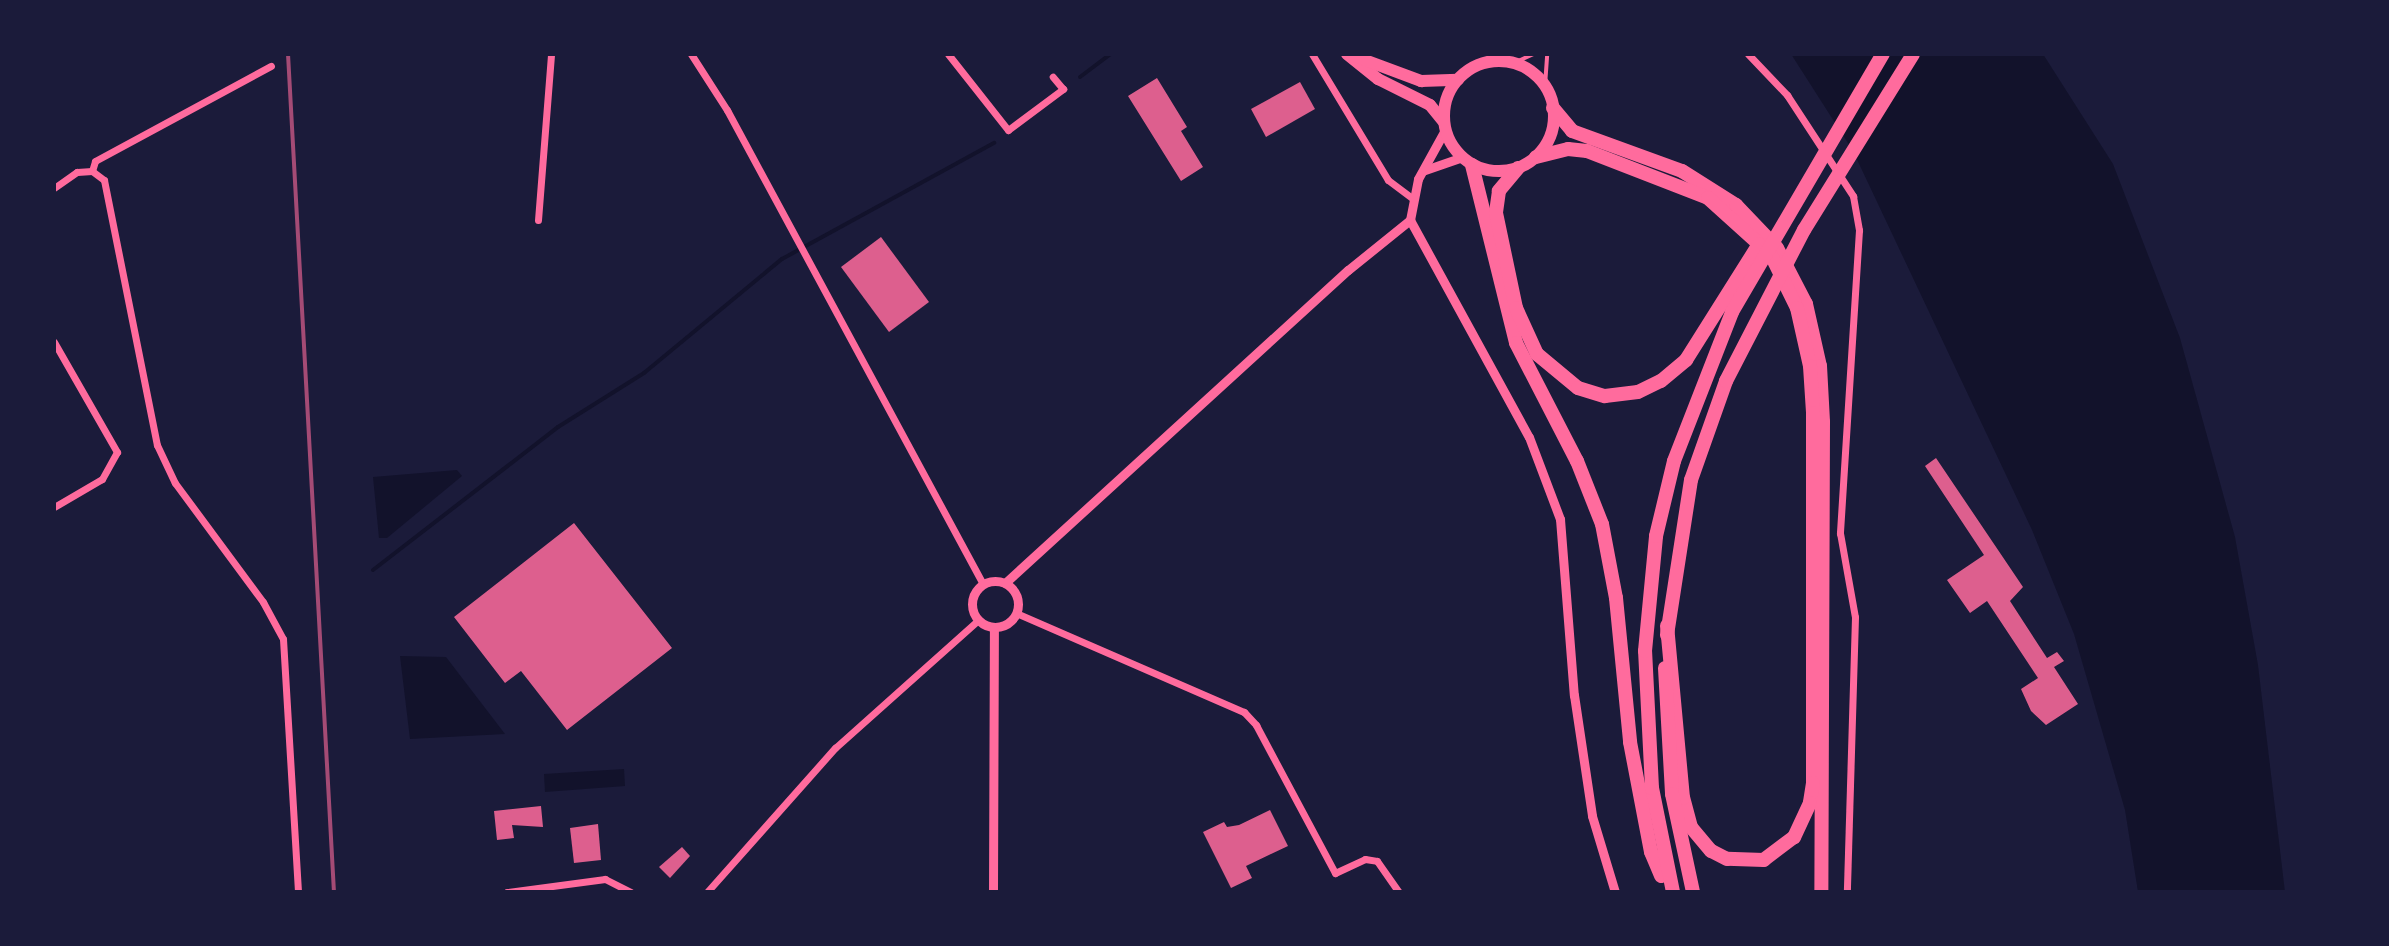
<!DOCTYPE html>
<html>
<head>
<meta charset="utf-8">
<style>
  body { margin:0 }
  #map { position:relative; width:2389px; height:946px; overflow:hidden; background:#1b1b3a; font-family:"Alegreya Sans",sans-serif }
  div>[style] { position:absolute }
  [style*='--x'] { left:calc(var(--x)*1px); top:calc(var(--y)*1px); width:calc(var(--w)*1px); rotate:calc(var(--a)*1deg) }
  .water>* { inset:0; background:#12122b }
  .stream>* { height:4px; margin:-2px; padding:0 2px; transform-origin:2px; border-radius:2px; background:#12122b }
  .building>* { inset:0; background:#dd5f8e }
  .service>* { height:4px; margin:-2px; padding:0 2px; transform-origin:2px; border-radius:2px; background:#ff6b9d }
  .minor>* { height:7px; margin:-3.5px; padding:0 3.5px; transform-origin:3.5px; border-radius:3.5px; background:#ff6b9d }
  .tertiary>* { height:9px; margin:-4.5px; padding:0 4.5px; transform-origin:4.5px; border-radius:4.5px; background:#ff6b9d }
  .tertiary>.ring { margin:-4.5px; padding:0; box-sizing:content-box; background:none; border:9px solid #ff6b9d; border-radius:50% }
  .primary>* { height:12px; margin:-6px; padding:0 6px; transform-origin:6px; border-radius:6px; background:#ff6b9d }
  .primary>.ring { margin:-6px; padding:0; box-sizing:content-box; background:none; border:12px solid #ff6b9d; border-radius:50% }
  .motorway>* { height:14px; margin:-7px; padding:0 7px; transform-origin:7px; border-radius:7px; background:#ff6b9d }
  .rail>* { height:4px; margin:-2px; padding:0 2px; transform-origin:2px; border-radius:2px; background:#a44b75 }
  span { translate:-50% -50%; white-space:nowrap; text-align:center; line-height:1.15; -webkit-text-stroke:6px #1b1b3a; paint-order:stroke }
  .frame { position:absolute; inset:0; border:56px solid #1b1b3a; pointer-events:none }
</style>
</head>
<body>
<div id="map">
  <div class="water">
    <i style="clip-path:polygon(1791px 54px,2043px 54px,2113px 164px,2180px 338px,2235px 537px,2258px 665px,2285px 892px,2138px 892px,2125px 810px,2074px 634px,2032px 530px,1853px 151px)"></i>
    <i style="clip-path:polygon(457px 470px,462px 476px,387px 538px,379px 538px,373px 477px)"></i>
    <i style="clip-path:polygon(400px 656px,446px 657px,505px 734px,410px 739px)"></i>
    <i style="clip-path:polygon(624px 769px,625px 786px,545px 792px,544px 774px)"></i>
  </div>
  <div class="stream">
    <i style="--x:1080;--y:77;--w:38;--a:-37"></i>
    <i style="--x:373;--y:570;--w:234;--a:-37.7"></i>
    <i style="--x:558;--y:427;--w:102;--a:-32.1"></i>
    <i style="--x:644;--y:373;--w:179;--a:-39.6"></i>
    <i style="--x:782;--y:259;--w:242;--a:-28.7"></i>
  </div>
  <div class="building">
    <i style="clip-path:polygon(1157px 78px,1187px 127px,1181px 131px,1203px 167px,1181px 181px,1128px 96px)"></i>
    <i style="clip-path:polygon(1300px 82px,1315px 109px,1266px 137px,1251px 109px)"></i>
    <i style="clip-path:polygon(881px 237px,929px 302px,889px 332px,841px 267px)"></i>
    <i style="clip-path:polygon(1936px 458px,2023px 587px,2010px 601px,2047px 658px,2057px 652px,2064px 661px,2054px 667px,2078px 704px,2046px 725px,2031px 711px,2021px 689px,2038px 678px,1987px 601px,1970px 613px,1947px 580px,1984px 555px,1925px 466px)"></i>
    <i style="clip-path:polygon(574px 523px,672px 648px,567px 730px,521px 671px,505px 683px,454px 617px)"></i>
    <i style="clip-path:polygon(541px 806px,543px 827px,512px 825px,514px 838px,497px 840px,494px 811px)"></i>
    <i style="clip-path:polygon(1270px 810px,1288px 846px,1246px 866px,1252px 878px,1231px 888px,1203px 832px,1224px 822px,1227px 827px,1239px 825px)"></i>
    <i style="clip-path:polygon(598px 824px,601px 860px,574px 863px,570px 828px)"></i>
    <i style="clip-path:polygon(682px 847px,690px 856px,670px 878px,659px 867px)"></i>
  </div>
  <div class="service">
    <i style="--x:1514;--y:63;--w:21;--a:-25"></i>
    <i style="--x:1545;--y:86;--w:32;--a:-86"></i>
  </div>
  <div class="minor">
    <i style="--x:691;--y:54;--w:67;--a:57.3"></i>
    <i style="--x:727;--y:110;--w:539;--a:61.63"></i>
    <i style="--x:948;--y:54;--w:97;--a:51.7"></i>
    <i style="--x:1008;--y:130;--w:69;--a:-36.7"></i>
    <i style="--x:1063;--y:89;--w:16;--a:-130"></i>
    <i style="--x:1312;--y:54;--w:147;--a:58.9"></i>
    <i style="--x:1388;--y:180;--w:30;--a:37"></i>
    <i style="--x:1748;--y:54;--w:57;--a:46.4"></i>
    <i style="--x:1787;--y:95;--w:121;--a:56.8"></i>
    <i style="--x:1853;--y:196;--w:35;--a:80"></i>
    <i style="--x:1859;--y:230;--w:304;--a:93.6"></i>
    <i style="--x:1840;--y:533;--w:85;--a:79.9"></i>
    <i style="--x:1855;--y:617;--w:275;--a:91.7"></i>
    <i style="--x:92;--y:171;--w:15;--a:37"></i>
    <i style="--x:104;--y:180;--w:270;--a:78.7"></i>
    <i style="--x:157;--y:445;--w:42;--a:64.7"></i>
    <i style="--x:175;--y:483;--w:148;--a:53.5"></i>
    <i style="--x:263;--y:602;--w:42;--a:61.6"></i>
    <i style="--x:283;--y:639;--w:253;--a:86.6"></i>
    <i style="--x:54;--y:188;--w:28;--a:-35"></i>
    <i style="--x:77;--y:172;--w:15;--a:-4"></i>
    <i style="--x:92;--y:171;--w:10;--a:-73"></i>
    <i style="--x:95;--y:161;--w:200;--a:-28.4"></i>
    <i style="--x:538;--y:220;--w:167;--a:-85.5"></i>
    <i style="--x:54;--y:342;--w:127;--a:60.2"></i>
    <i style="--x:117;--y:452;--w:31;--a:119"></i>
    <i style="--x:102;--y:479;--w:56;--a:149.7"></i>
    <i style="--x:1016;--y:613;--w:249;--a:23.5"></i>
    <i style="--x:1244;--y:712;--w:18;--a:47"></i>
    <i style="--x:1256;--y:725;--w:168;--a:61.9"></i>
    <i style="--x:1335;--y:873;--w:33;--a:-25"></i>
    <i style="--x:1365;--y:859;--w:12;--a:9"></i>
    <i style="--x:1377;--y:861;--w:38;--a:55"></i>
    <i style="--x:507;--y:892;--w:99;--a:-7.6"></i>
    <i style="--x:605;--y:879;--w:29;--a:27"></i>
    <i style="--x:707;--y:892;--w:193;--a:-48.4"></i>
    <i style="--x:835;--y:748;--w:192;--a:-41.8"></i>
  </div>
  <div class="tertiary">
    <i style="--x:1445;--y:130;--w:56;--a:118.9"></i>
    <i style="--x:1418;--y:179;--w:42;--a:101"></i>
    <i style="--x:1410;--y:220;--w:247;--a:61.3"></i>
    <i style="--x:1529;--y:437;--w:88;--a:69.3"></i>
    <i style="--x:1560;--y:519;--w:177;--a:85.5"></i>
    <i style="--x:1574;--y:695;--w:122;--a:81.5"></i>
    <i style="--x:1592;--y:816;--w:79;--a:73.2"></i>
    <i style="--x:1425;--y:170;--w:39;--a:-19"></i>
    <i class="ring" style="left:972px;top:581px;width:37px;height:37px"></i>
    <i style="--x:1005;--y:583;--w:464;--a:-42.4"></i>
    <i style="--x:1348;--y:270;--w:80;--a:-38.9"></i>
    <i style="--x:993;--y:892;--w:265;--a:-89.8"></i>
  </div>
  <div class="primary">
    <i style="--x:1347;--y:54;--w:40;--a:39"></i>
    <i style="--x:1378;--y:79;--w:58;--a:26.6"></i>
    <i style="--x:1430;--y:105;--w:22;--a:51"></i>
    <i style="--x:1354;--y:56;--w:72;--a:20.5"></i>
    <i style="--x:1421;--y:81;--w:37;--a:-2"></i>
    <i class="ring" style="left:1444px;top:61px;width:98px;height:98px"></i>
  </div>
  <div class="motorway">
    <i style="--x:1553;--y:108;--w:30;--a:50"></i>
    <i style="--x:1572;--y:131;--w:117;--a:20"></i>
    <i style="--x:1682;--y:171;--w:64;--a:32.2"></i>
    <i style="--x:1736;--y:205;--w:59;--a:46.4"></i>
    <i style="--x:1777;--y:248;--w:63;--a:62.6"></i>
    <i style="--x:1806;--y:304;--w:64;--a:77.3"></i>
    <i style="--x:1820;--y:366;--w:56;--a:86.9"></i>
    <i style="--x:1823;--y:422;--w:470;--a:90.2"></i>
    <i style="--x:1536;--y:157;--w:33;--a:-14"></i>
    <i style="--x:1568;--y:149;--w:19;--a:6"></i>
    <i style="--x:1587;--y:151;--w:130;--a:21.2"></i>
    <i style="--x:1708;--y:198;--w:85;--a:42.1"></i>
    <i style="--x:1771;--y:255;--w:59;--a:63.9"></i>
    <i style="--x:1797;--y:308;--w:59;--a:77.4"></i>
    <i style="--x:1810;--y:366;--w:47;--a:86.3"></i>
    <i style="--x:1813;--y:413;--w:370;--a:90"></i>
    <i style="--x:1813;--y:783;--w:20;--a:99"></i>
    <i style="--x:1810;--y:803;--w:38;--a:115"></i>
    <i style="--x:1794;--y:837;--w:38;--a:143"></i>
    <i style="--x:1764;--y:860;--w:37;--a:-178"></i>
    <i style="--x:1727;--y:859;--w:18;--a:-153"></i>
    <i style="--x:1711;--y:851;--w:31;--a:-130"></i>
    <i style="--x:1691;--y:827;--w:30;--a:-105"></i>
    <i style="--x:1683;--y:798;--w:173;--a:-95.3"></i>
    <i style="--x:1472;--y:165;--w:183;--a:76.1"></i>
    <i style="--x:1516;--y:343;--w:133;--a:62.7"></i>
    <i style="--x:1577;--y:461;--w:68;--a:68.4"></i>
    <i style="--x:1602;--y:524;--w:75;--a:79.3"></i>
    <i style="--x:1616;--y:598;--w:145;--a:84.4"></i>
    <i style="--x:1630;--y:742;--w:112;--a:79.2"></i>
    <i style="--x:1651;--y:852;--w:26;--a:67"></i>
    <i style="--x:1518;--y:168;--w:30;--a:130"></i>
    <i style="--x:1499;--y:191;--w:22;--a:98"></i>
    <i style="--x:1496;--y:213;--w:97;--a:78.1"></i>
    <i style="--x:1516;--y:308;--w:51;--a:65.5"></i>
    <i style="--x:1537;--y:354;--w:53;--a:39.7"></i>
    <i style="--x:1578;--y:388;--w:28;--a:17"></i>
    <i style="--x:1605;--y:396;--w:33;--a:-7"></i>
    <i style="--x:1638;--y:392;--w:25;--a:-26"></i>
    <i style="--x:1661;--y:381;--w:33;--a:-40"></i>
    <i style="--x:1686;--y:360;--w:137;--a:-57.8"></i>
    <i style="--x:1667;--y:635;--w:157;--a:-81.2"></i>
    <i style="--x:1691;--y:480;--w:105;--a:-70.5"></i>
    <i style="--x:1726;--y:381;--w:170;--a:-62.7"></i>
    <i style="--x:1804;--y:230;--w:207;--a:-58.2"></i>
    <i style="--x:1665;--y:668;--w:126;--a:86.8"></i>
    <i style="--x:1672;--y:794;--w:100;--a:77.9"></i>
    <i style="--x:1673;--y:892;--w:106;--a:-101.4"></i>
    <i style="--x:1652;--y:788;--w:137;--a:-92.9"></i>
    <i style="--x:1645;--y:651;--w:116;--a:-84.5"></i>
    <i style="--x:1656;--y:536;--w:77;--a:-76.5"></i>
    <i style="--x:1674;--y:461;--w:160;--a:-68.7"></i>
    <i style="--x:1732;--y:312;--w:299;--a:-59.7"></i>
  </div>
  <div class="rail">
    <i style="--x:288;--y:54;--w:839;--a:86.86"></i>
  </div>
  <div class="frame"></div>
</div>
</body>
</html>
